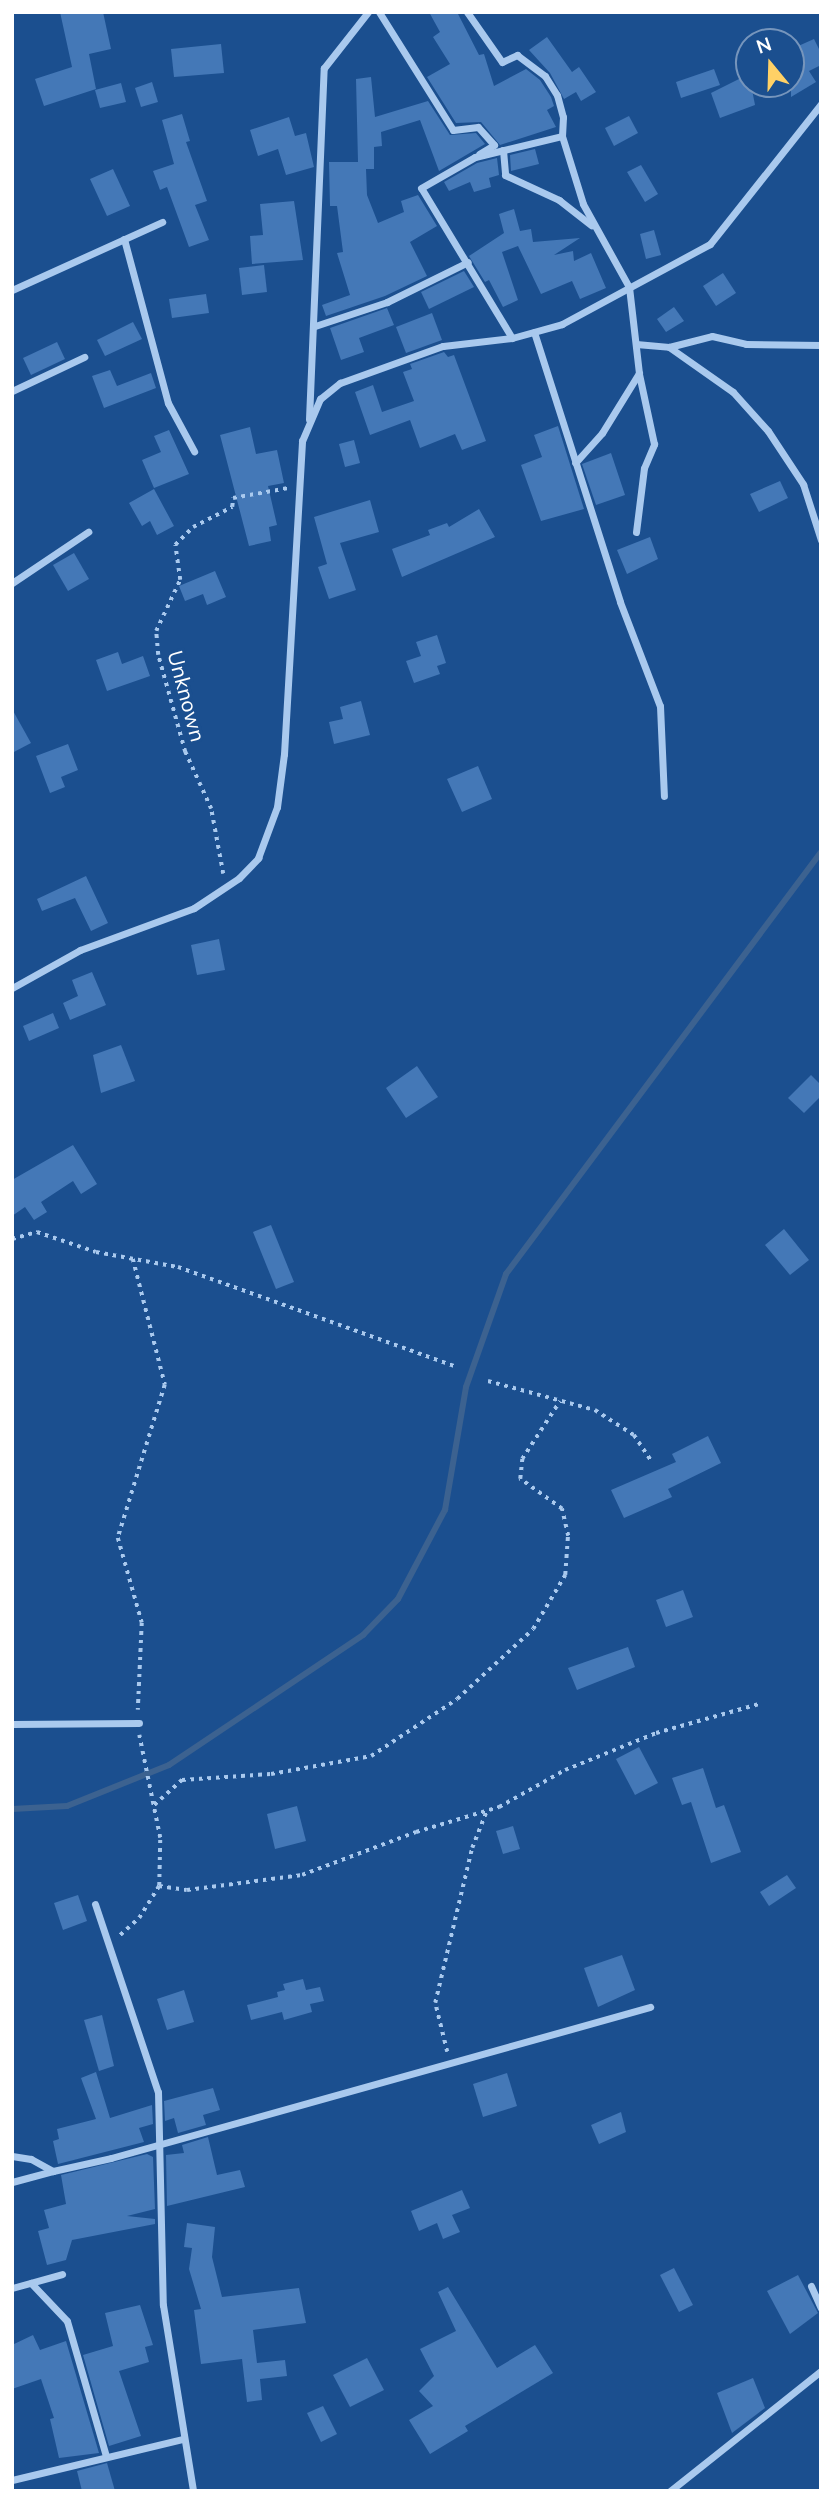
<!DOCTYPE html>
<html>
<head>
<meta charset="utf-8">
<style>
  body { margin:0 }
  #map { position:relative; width:833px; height:2503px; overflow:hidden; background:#1b4f8f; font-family:Mulish,sans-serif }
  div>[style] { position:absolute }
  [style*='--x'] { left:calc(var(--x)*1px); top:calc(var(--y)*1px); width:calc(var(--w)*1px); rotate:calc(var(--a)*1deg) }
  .stream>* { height:6px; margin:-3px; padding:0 3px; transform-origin:3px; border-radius:3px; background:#3c6290 }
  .building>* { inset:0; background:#4478b7 }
  .path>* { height:3.5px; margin-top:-1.75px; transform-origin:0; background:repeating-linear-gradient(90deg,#a9c9ee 0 3.5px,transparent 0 8.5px) }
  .minor>* { height:7px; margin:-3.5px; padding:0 3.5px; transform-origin:3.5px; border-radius:3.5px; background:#a9c9ee }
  span { translate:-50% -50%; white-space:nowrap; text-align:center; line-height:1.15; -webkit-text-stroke:6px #1b4f8f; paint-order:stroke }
  .street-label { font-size:21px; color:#fff }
  .frame { position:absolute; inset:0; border:14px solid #fff; pointer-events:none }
  .north { position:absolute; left:735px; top:28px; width:70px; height:70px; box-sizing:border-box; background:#1b4f8f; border:2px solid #7695bc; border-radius:50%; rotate:341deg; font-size:19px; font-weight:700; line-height:28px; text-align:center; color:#fff }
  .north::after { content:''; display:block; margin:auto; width:24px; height:32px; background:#ffd166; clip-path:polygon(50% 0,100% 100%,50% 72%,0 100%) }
</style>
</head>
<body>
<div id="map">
  <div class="stream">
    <i style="--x:12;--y:1809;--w:55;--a:-3.1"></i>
    <i style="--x:67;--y:1806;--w:110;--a:-21.9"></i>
    <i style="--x:169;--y:1765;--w:234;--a:-33.8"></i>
    <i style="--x:363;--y:1635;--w:50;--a:-45.8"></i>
    <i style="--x:398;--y:1599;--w:101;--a:-62.2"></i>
    <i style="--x:445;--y:1510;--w:125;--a:-80.3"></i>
    <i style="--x:466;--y:1387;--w:120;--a:-70.5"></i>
    <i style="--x:506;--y:1274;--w:527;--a:-53.26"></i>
  </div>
  <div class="building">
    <i style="clip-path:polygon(60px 12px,103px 12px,111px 49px,89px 54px,96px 89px,44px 106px,35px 79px,72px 67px)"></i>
    <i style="clip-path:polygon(429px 12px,457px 12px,479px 55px,484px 54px,494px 86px,526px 69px,540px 80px,551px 97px,554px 106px,547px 110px,556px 127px,500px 145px,481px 122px,456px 123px,427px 77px,450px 64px,433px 37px,440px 32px)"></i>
    <i style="clip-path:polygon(547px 37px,572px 72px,579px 67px,596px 92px,581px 101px,576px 92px,564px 99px,550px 73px,529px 50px)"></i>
    <i style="clip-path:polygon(791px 39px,796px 47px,814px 39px,821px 53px,821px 65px,809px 71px,816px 82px,791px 97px)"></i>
    <i style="clip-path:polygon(221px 44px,224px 73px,174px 77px,171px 49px)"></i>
    <i style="clip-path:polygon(714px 69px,720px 85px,681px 98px,676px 82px)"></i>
    <i style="clip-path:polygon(749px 74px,755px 105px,720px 118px,711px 93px)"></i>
    <i style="clip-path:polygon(371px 77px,375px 117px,428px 101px,450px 135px,476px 133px,485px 144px,439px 171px,420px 120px,381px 132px,382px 146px,374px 147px,374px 169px,366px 169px,367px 195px,378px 223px,404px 212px,401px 201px,418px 195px,437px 226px,410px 242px,427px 276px,385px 296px,326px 316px,322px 305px,350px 295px,337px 253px,343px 252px,337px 206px,330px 206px,329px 162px,358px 162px,356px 79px)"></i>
    <i style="clip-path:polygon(152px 82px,158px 102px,141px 107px,135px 88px)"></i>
    <i style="clip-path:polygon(121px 83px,126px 102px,100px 108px,95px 90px)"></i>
    <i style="clip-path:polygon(182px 114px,190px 141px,186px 142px,207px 201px,195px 205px,209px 240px,189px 247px,167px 187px,160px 190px,153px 171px,174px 164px,162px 120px)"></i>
    <i style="clip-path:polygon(629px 116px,638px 133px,614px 146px,605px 128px)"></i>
    <i style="clip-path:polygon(289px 117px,295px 136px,306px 133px,314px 167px,286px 175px,278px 149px,258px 156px,250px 130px)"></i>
    <i style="clip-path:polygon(535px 149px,539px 164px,511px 171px,510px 155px)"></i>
    <i style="clip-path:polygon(497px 158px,499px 175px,489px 178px,491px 187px,474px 192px,470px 182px,449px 191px,444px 182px,477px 163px)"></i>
    <i style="clip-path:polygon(641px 165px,658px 194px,645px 202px,627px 172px)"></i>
    <i style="clip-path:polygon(113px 169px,130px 206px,107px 216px,90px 179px)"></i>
    <i style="clip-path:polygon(294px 201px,303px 260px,252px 264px,250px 236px,263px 235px,260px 204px)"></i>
    <i style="clip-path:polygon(514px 209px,520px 231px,531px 229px,533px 242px,580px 238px,554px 255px,573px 251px,574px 261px,591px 253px,606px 288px,580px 299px,572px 281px,541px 294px,518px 246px,502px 252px,518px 300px,503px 307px,489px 280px,485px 282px,469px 256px,504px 233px,499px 214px)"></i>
    <i style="clip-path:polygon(654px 230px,661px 255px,646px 259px,640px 234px)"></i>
    <i style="clip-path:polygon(264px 265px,267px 292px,242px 295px,239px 268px)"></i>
    <i style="clip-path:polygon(464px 271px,474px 287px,429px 309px,421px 292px)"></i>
    <i style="clip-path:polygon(723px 273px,736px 293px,716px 306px,703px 286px)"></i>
    <i style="clip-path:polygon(206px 294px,209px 313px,172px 318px,169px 299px)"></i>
    <i style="clip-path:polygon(674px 307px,684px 321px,666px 332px,657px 319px)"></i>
    <i style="clip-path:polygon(387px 308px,394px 325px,359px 338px,364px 352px,341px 360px,330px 328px)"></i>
    <i style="clip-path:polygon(432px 313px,442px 340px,406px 353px,396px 327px)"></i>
    <i style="clip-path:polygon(133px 322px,142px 339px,105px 356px,97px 340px)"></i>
    <i style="clip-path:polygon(57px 342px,65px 359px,31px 375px,23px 358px)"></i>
    <i style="clip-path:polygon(444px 352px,448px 357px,454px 355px,486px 441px,462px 450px,455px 434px,420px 448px,410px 420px,370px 435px,355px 392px,373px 385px,382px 412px,414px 401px,403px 372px,412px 369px,410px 364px)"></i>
    <i style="clip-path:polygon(110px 370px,117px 386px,151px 373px,156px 388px,104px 408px,92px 376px)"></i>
    <i style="clip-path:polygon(558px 426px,584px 509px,541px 521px,521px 465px,542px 457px,534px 435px)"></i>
    <i style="clip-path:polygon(250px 427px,256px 454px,277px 450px,284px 483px,268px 486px,277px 525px,269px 527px,271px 541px,249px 546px,220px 435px)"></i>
    <i style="clip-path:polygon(169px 430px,189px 474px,154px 488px,142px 460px,161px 452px,154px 436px)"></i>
    <i style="clip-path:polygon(354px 440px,360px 463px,345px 467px,339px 444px)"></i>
    <i style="clip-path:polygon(611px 453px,625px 495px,596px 505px,582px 464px)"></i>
    <i style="clip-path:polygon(780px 481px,788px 498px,759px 512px,750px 494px)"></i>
    <i style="clip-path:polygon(154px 489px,174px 526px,157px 535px,150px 521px,142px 526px,129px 503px)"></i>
    <i style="clip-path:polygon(370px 500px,379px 532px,340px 543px,356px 590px,329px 599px,318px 567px,327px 564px,314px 517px)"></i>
    <i style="clip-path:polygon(479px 509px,495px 537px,402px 577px,392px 549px,430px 535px,428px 530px,447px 523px,449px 527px)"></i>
    <i style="clip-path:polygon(650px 537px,658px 559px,627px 574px,617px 550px)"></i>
    <i style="clip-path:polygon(74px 553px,89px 579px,68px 591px,53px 565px)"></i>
    <i style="clip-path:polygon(215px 571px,226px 597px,207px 605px,203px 594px,185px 601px,179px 586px)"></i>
    <i style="clip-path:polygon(437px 635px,446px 663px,437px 666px,440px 674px,414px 683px,406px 661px,421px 656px,416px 642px)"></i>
    <i style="clip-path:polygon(118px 652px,122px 664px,143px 656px,150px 676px,107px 691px,96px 660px)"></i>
    <i style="clip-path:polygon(361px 701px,370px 735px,334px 744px,329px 722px,343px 719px,340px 707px)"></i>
    <i style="clip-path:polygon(12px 709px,31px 743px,12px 753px)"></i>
    <i style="clip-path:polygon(68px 744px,78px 770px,61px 777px,65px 787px,50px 793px,36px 756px)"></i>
    <i style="clip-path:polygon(478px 766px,492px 799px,462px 812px,447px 779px)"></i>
    <i style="clip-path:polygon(86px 876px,108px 923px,91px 931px,75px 898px,42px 911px,37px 899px)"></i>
    <i style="clip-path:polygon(219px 939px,225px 970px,197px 975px,191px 945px)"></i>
    <i style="clip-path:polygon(92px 972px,106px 1005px,70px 1020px,63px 1003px,78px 996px,72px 980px)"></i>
    <i style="clip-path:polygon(53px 1013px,59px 1028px,29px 1041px,23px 1026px)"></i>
    <i style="clip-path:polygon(121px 1045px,135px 1081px,101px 1093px,93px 1055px)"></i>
    <i style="clip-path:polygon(417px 1066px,438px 1097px,406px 1118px,386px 1088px)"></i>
    <i style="clip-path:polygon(811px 1075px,821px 1085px,821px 1096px,804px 1113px,788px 1098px)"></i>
    <i style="clip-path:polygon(73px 1145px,97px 1184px,81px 1194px,73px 1181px,41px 1202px,47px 1212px,34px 1220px,25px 1207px,12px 1216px,12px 1180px)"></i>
    <i style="clip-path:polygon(271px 1225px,294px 1282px,276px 1289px,253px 1232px)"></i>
    <i style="clip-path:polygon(784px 1229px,809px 1260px,790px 1275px,765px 1245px)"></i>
    <i style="clip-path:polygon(708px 1436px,721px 1463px,668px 1489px,672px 1497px,624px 1518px,611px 1490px,676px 1462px,672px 1454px)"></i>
    <i style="clip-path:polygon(683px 1590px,693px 1617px,666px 1627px,656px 1600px)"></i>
    <i style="clip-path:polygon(628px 1647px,635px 1667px,577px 1690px,568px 1668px)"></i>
    <i style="clip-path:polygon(639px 1747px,658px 1783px,635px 1795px,616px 1759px)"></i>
    <i style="clip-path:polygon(703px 1768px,716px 1808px,724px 1805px,741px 1852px,711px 1863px,691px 1802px,682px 1805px,672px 1778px)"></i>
    <i style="clip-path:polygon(297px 1806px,306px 1841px,275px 1849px,267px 1814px)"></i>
    <i style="clip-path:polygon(513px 1826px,520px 1849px,503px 1854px,496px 1831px)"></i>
    <i style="clip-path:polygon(787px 1875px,796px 1888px,769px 1906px,760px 1892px)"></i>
    <i style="clip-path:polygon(78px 1895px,87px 1921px,63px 1930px,54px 1903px)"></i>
    <i style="clip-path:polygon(622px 1955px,635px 1990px,598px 2007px,584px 1968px)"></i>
    <i style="clip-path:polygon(303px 1979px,306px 1990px,320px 1987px,324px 2001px,310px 2004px,312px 2012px,284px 2020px,282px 2012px,251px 2020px,247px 2005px,278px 1997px,277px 1992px,285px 1990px,283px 1984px)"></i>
    <i style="clip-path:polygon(184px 1990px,194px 2022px,167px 2030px,157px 1999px)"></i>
    <i style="clip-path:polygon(102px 2015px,114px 2066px,99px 2071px,84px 2020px)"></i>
    <i style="clip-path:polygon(96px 2072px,110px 2118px,152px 2105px,153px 2124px,139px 2128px,144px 2142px,58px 2164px,53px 2141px,59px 2139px,57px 2129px,96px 2119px,81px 2078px)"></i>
    <i style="clip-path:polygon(507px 2073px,517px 2106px,483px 2117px,473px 2084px)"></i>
    <i style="clip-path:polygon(213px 2088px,220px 2110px,203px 2115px,206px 2125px,178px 2133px,174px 2118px,165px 2121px,164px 2101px)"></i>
    <i style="clip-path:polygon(621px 2112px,626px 2132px,599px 2144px,591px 2125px)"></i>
    <i style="clip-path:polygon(208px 2137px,217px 2175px,240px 2170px,245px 2187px,167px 2206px,166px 2155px,184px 2153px,182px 2145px)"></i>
    <i style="clip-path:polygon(147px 2154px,153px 2157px,155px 2209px,127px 2216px,155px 2219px,155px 2224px,72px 2240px,66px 2260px,47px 2265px,38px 2231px,49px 2228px,44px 2210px,66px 2204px,61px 2175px)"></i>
    <i style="clip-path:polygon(462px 2190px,470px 2208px,452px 2215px,460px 2232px,443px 2239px,437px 2223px,419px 2231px,411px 2211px)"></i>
    <i style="clip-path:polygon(187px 2223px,215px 2227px,212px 2257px,222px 2297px,299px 2288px,306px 2323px,253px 2330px,257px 2363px,285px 2360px,287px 2376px,260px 2379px,262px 2400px,247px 2402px,242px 2359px,201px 2364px,194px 2310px,201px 2309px,189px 2269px,192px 2248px,184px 2247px)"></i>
    <i style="clip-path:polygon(674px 2268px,693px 2305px,679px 2312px,660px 2275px)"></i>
    <i style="clip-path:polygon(798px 2275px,818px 2313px,790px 2334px,767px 2291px)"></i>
    <i style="clip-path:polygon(448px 2287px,497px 2368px,535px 2345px,553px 2373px,465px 2426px,468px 2431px,430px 2454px,409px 2420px,433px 2406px,419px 2391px,434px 2376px,420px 2349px,456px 2331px,438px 2292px)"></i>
    <i style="clip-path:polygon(140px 2305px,153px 2345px,145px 2347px,149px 2362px,119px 2371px,141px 2436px,109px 2446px,83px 2355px,113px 2346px,105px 2313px)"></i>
    <i style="clip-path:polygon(33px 2335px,40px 2350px,66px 2341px,99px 2453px,59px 2458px,50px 2419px,54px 2418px,41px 2379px,12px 2389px,12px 2345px)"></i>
    <i style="clip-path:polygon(367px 2358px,384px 2390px,350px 2407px,333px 2375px)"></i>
    <i style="clip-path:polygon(753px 2378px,765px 2408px,732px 2433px,717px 2393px)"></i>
    <i style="clip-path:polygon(323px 2406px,337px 2434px,321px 2442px,307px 2413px)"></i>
    <i style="clip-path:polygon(107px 2463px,115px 2491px,82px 2491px,77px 2471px)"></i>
  </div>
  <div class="path">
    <i style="--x:223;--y:874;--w:66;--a:-100.5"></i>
    <i style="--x:211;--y:809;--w:63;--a:-114.5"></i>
    <i style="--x:185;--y:752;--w:101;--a:-105.6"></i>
    <i style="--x:158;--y:655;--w:24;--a:-95"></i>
    <i style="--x:156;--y:631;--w:56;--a:-64.8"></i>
    <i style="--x:180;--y:580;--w:35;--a:-98"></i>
    <i style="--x:175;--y:545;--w:25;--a:-45"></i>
    <i style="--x:193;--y:527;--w:44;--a:-27.1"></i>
    <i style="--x:232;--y:507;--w:9;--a:-84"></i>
    <i style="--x:233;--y:498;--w:56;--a:-10.3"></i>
    <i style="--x:12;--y:1239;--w:26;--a:-16"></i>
    <i style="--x:37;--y:1232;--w:62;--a:18.7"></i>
    <i style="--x:96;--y:1252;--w:83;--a:10.4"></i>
    <i style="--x:178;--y:1267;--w:296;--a:19.7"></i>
    <i style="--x:133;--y:1259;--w:130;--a:75.7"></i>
    <i style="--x:165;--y:1385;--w:160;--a:107.1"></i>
    <i style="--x:118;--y:1538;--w:88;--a:74.2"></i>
    <i style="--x:142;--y:1623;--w:87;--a:92.6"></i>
    <i style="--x:488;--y:1381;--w:111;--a:15.2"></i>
    <i style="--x:595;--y:1410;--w:46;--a:32.7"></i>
    <i style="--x:634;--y:1435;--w:30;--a:56"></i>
    <i style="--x:154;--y:1805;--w:38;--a:-42"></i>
    <i style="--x:182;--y:1780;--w:89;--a:-3.9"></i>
    <i style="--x:271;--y:1774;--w:102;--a:-10.2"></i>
    <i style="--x:371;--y:1756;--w:103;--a:-33.5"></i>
    <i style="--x:457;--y:1699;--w:103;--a:-42.6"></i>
    <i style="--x:533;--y:1629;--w:63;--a:-59.3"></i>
    <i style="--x:565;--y:1575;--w:39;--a:-86"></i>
    <i style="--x:568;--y:1536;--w:28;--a:-103"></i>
    <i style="--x:562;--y:1509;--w:52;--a:-144.5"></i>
    <i style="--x:520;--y:1479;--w:20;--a:-84"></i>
    <i style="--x:522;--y:1459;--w:69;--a:-56.8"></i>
    <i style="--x:159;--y:1886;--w:28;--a:8"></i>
    <i style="--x:187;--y:1890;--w:116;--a:-7.4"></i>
    <i style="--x:302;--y:1875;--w:122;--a:-20.7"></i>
    <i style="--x:416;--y:1832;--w:87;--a:-16.8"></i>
    <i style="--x:499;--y:1807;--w:76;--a:-29.3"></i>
    <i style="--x:565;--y:1770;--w:98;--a:-22.1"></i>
    <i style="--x:656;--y:1733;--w:107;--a:-15.7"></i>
    <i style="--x:120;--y:1935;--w:25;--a:-42"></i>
    <i style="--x:139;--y:1918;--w:38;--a:-58"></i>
    <i style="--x:159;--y:1886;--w:48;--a:-88.8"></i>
    <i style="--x:160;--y:1838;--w:105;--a:-101.5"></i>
    <i style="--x:447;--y:2052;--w:50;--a:-103.8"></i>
    <i style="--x:435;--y:2003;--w:159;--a:-76.6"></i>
    <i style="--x:472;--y:1848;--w:41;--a:-68.5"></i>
  </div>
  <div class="minor">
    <i style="--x:379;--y:12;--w:139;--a:57.9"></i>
    <i style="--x:453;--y:130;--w:25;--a:-7"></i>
    <i style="--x:478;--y:127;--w:24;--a:48"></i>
    <i style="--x:494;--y:145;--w:17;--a:149"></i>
    <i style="--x:467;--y:12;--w:61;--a:55"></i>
    <i style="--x:502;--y:62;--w:17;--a:-25"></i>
    <i style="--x:517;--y:55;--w:35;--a:37"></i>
    <i style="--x:545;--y:76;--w:22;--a:58"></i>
    <i style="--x:557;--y:95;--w:23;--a:75"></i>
    <i style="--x:563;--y:117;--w:19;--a:93"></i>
    <i style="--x:562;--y:136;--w:71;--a:72.8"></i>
    <i style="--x:583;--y:204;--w:95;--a:61"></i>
    <i style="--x:629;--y:287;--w:87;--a:83.4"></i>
    <i style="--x:639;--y:373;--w:70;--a:121.7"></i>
    <i style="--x:602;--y:433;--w:40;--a:132"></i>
    <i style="--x:503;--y:150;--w:25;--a:85"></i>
    <i style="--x:505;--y:175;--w:60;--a:24.8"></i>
    <i style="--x:559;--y:200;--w:41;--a:38"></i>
    <i style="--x:124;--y:239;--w:170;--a:75"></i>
    <i style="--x:168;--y:403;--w:55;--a:61.6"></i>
    <i style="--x:12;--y:290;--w:165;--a:-24.4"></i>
    <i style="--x:315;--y:326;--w:76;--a:-18.4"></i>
    <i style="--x:387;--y:302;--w:90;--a:-26.3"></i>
    <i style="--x:534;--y:332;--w:283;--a:72.3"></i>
    <i style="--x:620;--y:602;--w:111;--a:69"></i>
    <i style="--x:660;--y:706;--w:90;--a:87.5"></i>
    <i style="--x:512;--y:338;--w:175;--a:-121.2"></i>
    <i style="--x:421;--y:188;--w:62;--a:-29.9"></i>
    <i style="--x:475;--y:157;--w:89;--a:-13.6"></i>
    <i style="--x:636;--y:344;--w:33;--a:5"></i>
    <i style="--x:669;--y:347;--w:78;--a:35.1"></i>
    <i style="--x:733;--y:392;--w:52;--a:48.1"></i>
    <i style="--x:768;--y:431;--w:64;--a:56.6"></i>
    <i style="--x:803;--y:484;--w:59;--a:72.2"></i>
    <i style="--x:669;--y:347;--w:44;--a:-14.3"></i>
    <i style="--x:712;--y:336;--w:35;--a:13"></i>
    <i style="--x:746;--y:344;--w:75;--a:0.8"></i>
    <i style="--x:12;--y:391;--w:80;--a:-25.3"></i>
    <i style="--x:309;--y:419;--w:351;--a:-87.6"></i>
    <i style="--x:324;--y:68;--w:71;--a:-51.8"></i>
    <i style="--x:636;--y:532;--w:64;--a:-82.9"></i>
    <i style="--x:644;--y:468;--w:26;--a:-67"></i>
    <i style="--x:654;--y:444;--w:72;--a:-102.1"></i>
    <i style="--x:12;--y:583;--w:92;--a:-33.9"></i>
    <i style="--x:12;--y:988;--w:78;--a:-29.2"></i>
    <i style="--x:80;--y:950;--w:121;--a:-20.2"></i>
    <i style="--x:194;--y:908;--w:54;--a:-33.7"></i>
    <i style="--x:239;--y:878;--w:28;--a:-46"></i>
    <i style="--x:258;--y:858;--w:54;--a:-69.6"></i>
    <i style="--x:277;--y:807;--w:53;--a:-82.5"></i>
    <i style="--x:284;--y:754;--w:314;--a:-86.7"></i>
    <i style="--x:302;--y:441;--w:46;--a:-66.8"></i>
    <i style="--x:320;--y:399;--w:26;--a:-39"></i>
    <i style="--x:340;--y:383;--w:109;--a:-19.8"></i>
    <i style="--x:443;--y:346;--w:69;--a:-6.6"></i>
    <i style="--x:512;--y:338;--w:52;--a:-15.6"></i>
    <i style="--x:562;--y:324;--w:168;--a:-28.4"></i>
    <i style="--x:710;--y:244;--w:179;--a:-51.6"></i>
    <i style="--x:12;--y:1724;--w:127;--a:-0.5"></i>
    <i style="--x:95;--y:1904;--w:198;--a:71.5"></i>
    <i style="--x:158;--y:2092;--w:213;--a:88.7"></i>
    <i style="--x:163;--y:2305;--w:188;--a:80.8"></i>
    <i style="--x:12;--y:2156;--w:19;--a:9"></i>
    <i style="--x:31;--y:2159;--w:25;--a:29"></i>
    <i style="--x:53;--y:2171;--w:59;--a:-12.6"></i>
    <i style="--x:111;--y:2158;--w:560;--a:-15.65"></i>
    <i style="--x:12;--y:2182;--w:42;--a:-15"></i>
    <i style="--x:31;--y:2283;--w:52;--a:46.5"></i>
    <i style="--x:67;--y:2321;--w:141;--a:73.9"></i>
    <i style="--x:811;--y:2286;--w:24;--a:66"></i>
    <i style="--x:12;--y:2288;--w:52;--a:-15.6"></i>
    <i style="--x:12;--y:2480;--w:176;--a:-13.5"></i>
    <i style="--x:670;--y:2491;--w:193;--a:-38.5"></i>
  </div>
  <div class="street-label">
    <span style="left:187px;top:696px;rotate:75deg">Unknown</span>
  </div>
  <div class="frame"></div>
  <div class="north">N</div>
</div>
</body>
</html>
